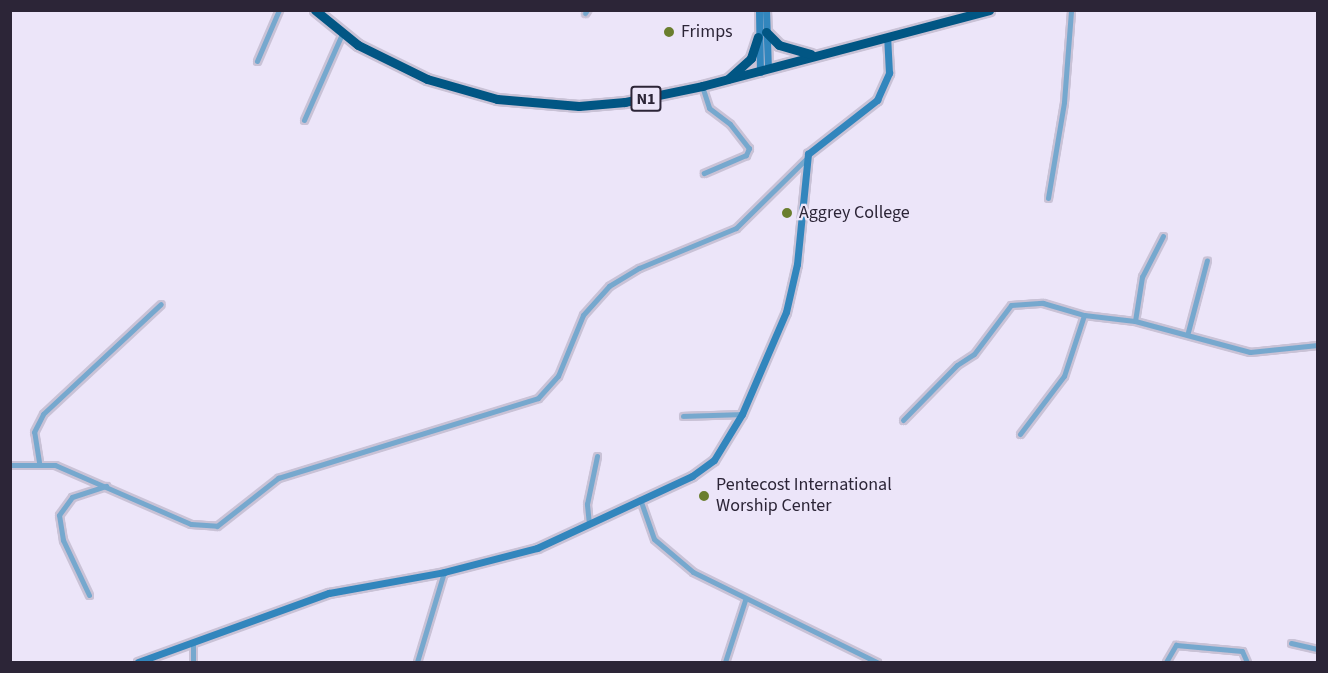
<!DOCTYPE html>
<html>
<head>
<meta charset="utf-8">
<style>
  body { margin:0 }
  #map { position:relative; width:1328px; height:673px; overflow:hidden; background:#ece5f9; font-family:"Source Sans 3",sans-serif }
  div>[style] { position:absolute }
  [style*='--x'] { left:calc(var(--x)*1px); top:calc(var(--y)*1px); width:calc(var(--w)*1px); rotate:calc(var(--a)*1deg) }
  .roads { filter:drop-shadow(2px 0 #c9c2d6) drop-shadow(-2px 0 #c9c2d6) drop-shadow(0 2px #c9c2d6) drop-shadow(0 -2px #c9c2d6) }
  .street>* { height:5px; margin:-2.5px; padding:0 2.5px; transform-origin:2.5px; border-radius:2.5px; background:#76a8ce }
  .secondary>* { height:7px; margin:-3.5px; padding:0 3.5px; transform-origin:3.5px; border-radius:3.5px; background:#3286bd }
  .highway>* { height:9px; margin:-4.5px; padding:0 4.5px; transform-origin:4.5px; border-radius:4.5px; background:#015684 }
  .dots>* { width:16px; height:16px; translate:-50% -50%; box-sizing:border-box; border:3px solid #ece5f9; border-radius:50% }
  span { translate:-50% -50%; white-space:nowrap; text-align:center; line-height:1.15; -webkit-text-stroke:4.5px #ece5f9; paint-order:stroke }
  .shield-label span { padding:2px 4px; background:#ece5f9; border:2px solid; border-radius:4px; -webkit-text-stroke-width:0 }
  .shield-label { font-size:16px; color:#2c2537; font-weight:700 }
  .poi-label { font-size:18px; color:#2c2537 }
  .left { translate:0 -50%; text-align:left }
  .frame { position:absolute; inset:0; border:12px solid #2c2537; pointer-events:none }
</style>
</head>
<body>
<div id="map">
  <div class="roads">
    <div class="street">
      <i style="--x:585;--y:13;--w:4;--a:-56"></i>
      <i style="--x:257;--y:61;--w:56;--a:-66.7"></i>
      <i style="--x:702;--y:86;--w:23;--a:72"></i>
      <i style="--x:709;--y:108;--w:26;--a:37"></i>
      <i style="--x:730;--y:124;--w:31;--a:52"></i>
      <i style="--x:749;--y:148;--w:8;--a:113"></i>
      <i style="--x:746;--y:155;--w:46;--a:156.8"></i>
      <i style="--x:304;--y:120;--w:94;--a:-66.2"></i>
      <i style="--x:1048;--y:198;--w:97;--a:-80.5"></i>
      <i style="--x:1064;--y:102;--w:92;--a:-85.6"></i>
      <i style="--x:1135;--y:321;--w:45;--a:-81"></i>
      <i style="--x:1142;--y:277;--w:46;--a:-62.9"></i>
      <i style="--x:1188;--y:332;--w:74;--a:-75.2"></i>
      <i style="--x:683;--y:416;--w:59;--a:-1.9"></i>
      <i style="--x:903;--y:420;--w:77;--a:-45.5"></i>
      <i style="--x:957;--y:365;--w:20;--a:-33"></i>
      <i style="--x:974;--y:354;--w:61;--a:-52.9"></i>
      <i style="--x:1011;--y:305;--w:32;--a:-4"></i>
      <i style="--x:1043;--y:303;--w:43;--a:16.3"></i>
      <i style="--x:1084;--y:315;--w:51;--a:6.7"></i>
      <i style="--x:1135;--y:321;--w:119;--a:15.1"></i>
      <i style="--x:1250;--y:352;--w:68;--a:-5.9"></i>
      <i style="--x:1020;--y:434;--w:73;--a:-52.8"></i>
      <i style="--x:1064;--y:376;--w:64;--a:-71.8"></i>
      <i style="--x:39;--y:462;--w:30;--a:-99"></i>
      <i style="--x:34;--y:432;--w:20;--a:-63"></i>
      <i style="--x:43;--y:414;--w:161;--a:-43"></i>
      <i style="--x:10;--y:465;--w:45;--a:0"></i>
      <i style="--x:55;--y:465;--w:148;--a:23.5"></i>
      <i style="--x:191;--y:524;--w:26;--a:4"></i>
      <i style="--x:217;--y:526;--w:78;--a:-38.2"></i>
      <i style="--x:278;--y:478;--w:272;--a:-17.1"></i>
      <i style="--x:538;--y:398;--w:30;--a:-48"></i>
      <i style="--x:558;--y:376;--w:66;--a:-67.7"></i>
      <i style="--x:583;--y:315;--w:39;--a:-48"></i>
      <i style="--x:609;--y:286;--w:35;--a:-31"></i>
      <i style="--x:639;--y:268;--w:105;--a:-22.4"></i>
      <i style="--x:736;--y:228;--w:100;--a:-44.6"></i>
      <i style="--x:640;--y:499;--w:42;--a:70.7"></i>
      <i style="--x:654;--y:539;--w:51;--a:40.2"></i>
      <i style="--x:693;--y:572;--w:205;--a:26.1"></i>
      <i style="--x:589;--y:524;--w:20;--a:-96"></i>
      <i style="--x:587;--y:504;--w:49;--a:-78.2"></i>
      <i style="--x:89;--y:595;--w:61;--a:-115.3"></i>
      <i style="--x:63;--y:540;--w:25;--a:-99"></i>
      <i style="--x:59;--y:515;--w:22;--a:-54"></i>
      <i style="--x:72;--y:497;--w:36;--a:-18"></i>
      <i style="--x:193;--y:643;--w:19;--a:90"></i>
      <i style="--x:1291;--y:643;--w:28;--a:13"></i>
      <i style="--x:417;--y:662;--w:94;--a:-73.3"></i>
      <i style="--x:725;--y:662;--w:65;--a:-72.1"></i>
      <i style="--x:1166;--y:662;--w:20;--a:-60"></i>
      <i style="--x:1176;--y:645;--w:66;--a:5.2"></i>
      <i style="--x:1242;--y:651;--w:12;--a:66"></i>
    </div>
    <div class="secondary">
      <i style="--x:759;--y:10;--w:62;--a:89.1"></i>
      <i style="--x:766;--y:10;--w:59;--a:88.1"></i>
      <i style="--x:138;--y:662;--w:203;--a:-19.9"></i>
      <i style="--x:329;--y:593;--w:117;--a:-10.3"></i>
      <i style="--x:444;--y:572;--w:96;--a:-14.5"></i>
      <i style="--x:537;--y:548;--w:171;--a:-24.9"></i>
      <i style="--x:692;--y:476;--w:27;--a:-36"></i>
      <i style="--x:714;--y:460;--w:54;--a:-58.7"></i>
      <i style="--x:742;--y:414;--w:111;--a:-66.7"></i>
      <i style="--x:786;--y:312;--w:49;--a:-77.1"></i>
      <i style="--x:797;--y:264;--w:111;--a:-84.3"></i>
      <i style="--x:808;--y:154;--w:88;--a:-38"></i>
      <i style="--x:877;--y:100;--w:30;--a:-66"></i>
      <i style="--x:889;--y:73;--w:36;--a:-93"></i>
    </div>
    <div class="highway">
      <i style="--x:315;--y:10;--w:55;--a:39.1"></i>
      <i style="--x:358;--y:45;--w:77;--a:26.2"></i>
      <i style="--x:427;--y:79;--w:73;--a:15.9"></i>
      <i style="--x:497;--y:99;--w:82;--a:4.9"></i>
      <i style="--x:579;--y:106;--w:46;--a:-5"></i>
      <i style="--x:625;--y:102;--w:79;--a:-11.7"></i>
      <i style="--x:702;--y:86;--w:297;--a:-14.8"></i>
      <i style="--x:766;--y:32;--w:18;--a:45"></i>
      <i style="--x:779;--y:45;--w:33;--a:16"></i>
      <i style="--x:728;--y:79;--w:31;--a:-42"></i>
      <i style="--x:751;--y:58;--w:22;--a:-72"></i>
    </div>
  </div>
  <div class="dots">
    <i style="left:669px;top:32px;background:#6a7e2e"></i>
    <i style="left:787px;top:213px;background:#6a7e2e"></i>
    <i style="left:704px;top:496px;background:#6a7e2e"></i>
  </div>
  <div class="shield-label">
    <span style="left:646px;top:99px">N1</span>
  </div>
  <div class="poi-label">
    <span class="left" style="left:681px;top:32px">Frimps</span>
    <span class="left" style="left:799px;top:213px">Aggrey College</span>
    <span class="left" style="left:716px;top:496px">Pentecost International<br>Worship Center</span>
  </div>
  <div class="frame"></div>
</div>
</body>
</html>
